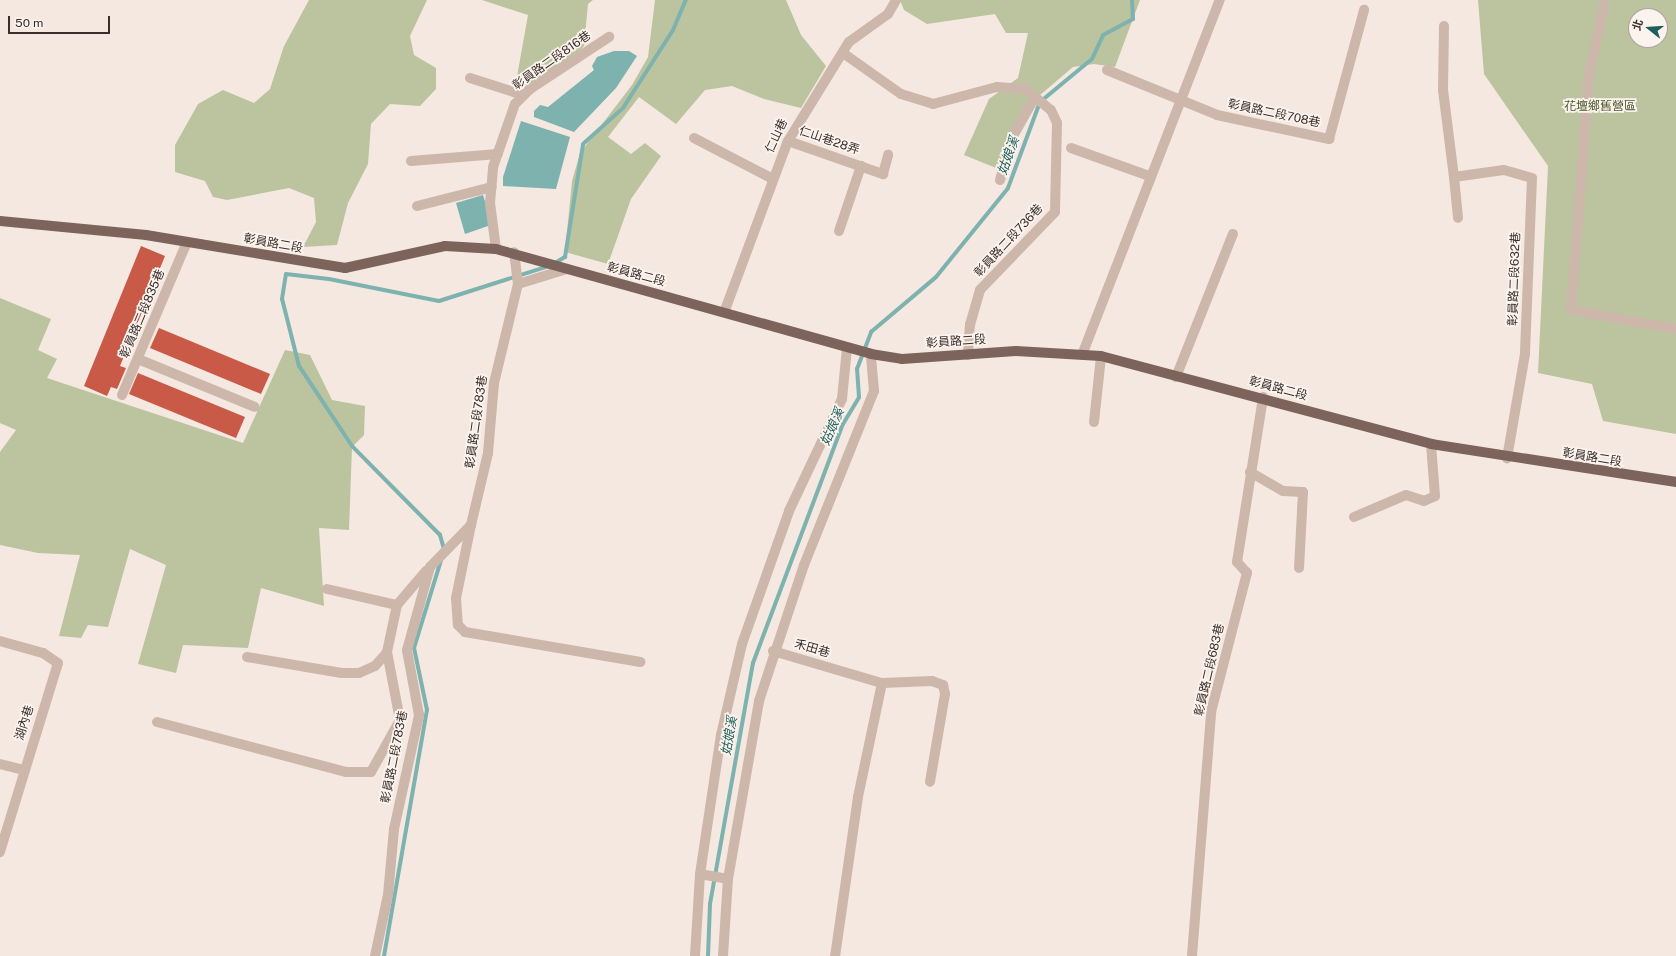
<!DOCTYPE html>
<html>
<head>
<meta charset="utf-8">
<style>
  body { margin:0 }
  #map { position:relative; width:1676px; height:956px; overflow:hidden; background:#f4e8e0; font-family:"Public Sans","Noto Sans TC",sans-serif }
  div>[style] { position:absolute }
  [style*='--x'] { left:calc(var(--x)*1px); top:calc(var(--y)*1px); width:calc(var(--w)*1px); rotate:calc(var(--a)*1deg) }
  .green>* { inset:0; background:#bbc49f }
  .water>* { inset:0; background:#7db2af }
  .stream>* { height:4px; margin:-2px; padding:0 2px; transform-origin:2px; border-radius:2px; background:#7db2af }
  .building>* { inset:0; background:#c95a48 }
  .minor>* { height:10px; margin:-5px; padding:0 5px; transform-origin:5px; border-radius:5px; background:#cdb7ab }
  .major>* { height:10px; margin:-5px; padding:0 5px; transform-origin:5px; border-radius:5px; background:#7c635b }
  span { translate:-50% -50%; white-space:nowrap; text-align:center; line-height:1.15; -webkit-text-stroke:3.5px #fbf3ed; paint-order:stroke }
  .street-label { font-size:12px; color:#3a2e2a }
  .park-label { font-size:12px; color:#4e592d }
  .water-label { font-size:13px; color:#1e5e5b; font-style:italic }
  .north { position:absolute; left:1628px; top:8px; width:40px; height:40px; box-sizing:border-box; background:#fbf3ed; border:1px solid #aea49f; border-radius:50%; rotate:287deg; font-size:11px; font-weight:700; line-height:16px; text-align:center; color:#3a2e2a }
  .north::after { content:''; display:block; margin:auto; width:14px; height:18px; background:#1e5e5b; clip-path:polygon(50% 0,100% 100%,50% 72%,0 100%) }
  .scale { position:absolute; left:8px; top:16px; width:102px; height:18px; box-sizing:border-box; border:2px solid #3a2e2a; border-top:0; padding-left:5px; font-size:12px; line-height:14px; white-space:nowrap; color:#3a2e2a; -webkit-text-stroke:3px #fbf3ed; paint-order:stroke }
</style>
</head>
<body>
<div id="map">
  <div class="green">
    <i style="clip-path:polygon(309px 0,427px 0,410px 36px,414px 55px,436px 68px,436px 89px,420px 106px,390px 104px,371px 124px,368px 164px,348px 203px,337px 245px,303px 247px,316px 222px,314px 198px,289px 188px,227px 200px,213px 197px,205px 181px,175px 172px,175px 145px,198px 104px,223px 90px,254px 103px,270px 89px,284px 46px)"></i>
    <i style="clip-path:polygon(482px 0,593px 0,588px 4px,584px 46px,562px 71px,534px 87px,516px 82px,528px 15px)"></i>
    <i style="clip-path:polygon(655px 0,786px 0,801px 35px,826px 66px,801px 108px,764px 99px,732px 86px,705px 90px,676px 124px,639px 97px,608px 137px,631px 154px,645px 143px,661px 156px,631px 199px,608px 264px,565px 252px,572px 181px,580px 153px,632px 85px,648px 57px)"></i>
    <i style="clip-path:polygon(900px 0,1140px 0,1115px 67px,1094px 64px,1073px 67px,1033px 101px,1001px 170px,964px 155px,989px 99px,1018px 78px,1028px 33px,1006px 33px,995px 14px,927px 24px,904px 10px)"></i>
    <i style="clip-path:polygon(evenodd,1478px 0,1676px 0,1676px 434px,1603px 421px,1592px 384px,1538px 373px,1548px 166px,1484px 74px,1478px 0,1636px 16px,1660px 16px,1660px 40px,1636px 40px,1636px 16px)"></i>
    <i style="clip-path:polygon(0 298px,51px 319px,38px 350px,57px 359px,47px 378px,243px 443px,285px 350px,310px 355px,332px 400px,365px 406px,364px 435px,352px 447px,349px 530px,319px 528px,324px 606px,261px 588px,248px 648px,183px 645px,176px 673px,138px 664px,166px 565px,130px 549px,108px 627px,88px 625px,81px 638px,59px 636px,80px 555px,38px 553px,0 545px,0 452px,16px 430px,0 423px)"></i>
  </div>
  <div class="water">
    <i style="clip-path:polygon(614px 51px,629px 51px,637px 56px,616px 88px,574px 132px,534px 117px,534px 111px,540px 105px,548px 107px,594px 70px,592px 66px,597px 57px)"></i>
    <i style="clip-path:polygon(521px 121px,570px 137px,556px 189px,503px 186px,503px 177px)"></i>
    <i style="clip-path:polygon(483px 195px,490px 217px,488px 226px,465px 234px,456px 203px)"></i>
  </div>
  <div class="stream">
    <i style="--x:555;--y:263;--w:12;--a:-31"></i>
    <i style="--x:565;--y:257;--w:114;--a:-80.9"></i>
    <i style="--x:583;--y:144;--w:54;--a:-42"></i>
    <i style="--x:623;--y:108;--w:93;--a:-57.3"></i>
    <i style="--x:673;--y:30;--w:33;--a:-67"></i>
    <i style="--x:444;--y:549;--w:15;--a:-106"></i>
    <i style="--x:440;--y:535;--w:125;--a:-134.7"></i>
    <i style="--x:352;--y:446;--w:96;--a:-123.5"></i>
    <i style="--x:299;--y:366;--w:69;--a:-104.2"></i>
    <i style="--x:282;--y:299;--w:25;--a:-81"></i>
    <i style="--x:286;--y:274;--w:43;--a:6.6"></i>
    <i style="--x:329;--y:279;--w:112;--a:11.3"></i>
    <i style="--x:439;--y:301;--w:115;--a:-17.7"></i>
    <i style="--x:384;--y:956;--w:250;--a:-80.1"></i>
    <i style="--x:427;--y:710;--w:63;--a:-101.8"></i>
    <i style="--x:414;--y:648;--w:92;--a:-72.9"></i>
    <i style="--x:708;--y:956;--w:52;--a:-87.8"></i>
    <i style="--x:710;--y:904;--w:245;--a:-79.9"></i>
    <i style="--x:753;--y:663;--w:255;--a:-69.4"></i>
    <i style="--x:843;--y:424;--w:31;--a:-59"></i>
    <i style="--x:859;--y:397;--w:28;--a:-94"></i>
    <i style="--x:857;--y:369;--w:40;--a:-69"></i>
    <i style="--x:871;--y:332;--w:85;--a:-40.2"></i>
    <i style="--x:936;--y:277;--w:114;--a:-51"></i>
    <i style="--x:1008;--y:188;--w:92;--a:-69.6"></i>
    <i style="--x:1040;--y:102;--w:67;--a:-39.6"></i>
    <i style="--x:1092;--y:59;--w:26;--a:-65"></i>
    <i style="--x:1103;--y:35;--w:34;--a:-28"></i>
    <i style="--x:1133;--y:19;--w:19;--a:-93"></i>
  </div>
  <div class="building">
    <i style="clip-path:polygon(141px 246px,165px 256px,120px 366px,126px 368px,117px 389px,111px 387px,107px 396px,84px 386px)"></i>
    <i style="clip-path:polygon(159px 328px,270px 374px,261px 394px,150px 348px)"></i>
    <i style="clip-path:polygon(138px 373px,245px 417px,236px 438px,129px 394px)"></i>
  </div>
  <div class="minor">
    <i style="--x:1605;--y:0;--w:77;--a:102"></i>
    <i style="--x:1589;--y:75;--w:236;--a:94.4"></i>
    <i style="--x:1571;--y:310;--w:107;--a:10.3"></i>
    <i style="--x:1444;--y:26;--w:64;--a:90.9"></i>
    <i style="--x:1443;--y:90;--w:88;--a:82.8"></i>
    <i style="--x:1454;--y:177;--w:50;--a:-8"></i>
    <i style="--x:1504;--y:170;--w:29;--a:16"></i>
    <i style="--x:1532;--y:178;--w:176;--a:92.3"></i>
    <i style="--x:1525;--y:354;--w:106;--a:99.8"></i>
    <i style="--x:843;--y:53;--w:71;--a:35.3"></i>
    <i style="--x:901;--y:94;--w:34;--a:17"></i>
    <i style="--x:933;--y:104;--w:66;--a:-14.9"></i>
    <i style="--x:997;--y:87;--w:28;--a:4"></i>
    <i style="--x:1025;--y:89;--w:33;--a:39"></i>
    <i style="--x:1051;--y:110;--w:14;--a:65"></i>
    <i style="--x:1057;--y:123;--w:89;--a:91.3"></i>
    <i style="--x:1055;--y:212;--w:108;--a:133.9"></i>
    <i style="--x:980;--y:290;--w:35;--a:106"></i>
    <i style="--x:970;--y:324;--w:31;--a:94"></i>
    <i style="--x:1107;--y:70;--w:119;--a:22.2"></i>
    <i style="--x:1217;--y:115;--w:115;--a:12.1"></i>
    <i style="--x:1329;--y:139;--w:134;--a:-74.8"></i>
    <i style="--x:470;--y:78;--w:56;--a:17.8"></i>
    <i style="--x:694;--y:138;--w:89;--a:27.4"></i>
    <i style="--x:788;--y:141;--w:101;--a:19.2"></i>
    <i style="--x:883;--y:174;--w:20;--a:-75"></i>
    <i style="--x:1071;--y:148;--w:83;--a:19.7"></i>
    <i style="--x:411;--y:161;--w:87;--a:-4.6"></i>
    <i style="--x:1454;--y:177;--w:41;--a:84.4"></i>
    <i style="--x:1000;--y:180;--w:46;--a:-73.5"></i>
    <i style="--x:1013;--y:136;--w:45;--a:-60.6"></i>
    <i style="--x:417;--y:206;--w:77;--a:-14.2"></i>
    <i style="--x:839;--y:231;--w:69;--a:-71.3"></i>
    <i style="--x:496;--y:249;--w:46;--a:-97.4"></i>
    <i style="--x:490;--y:203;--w:36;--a:-85"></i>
    <i style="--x:493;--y:167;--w:67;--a:-70.8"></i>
    <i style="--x:515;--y:104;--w:21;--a:-45"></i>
    <i style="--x:530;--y:89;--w:95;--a:-33.4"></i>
    <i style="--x:518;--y:284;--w:51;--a:-17"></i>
    <i style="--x:725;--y:310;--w:180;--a:-69.6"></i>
    <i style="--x:788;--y:141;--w:116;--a:-58.4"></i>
    <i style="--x:849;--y:42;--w:48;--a:-35.7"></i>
    <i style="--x:888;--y:14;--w:16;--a:-60"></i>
    <i style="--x:1082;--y:355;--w:381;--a:-68.8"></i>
    <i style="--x:138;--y:359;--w:126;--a:22.3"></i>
    <i style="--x:1176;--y:377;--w:154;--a:-68.3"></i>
    <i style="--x:122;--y:395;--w:166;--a:-67"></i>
    <i style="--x:1094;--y:422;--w:66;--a:-83.9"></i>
    <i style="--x:1250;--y:472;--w:38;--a:30"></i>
    <i style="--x:1283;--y:491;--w:20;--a:3"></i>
    <i style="--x:1303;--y:492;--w:76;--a:93"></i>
    <i style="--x:1354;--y:517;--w:56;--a:-22.9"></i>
    <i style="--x:1406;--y:495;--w:19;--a:18"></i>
    <i style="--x:1424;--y:501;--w:12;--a:-24"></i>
    <i style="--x:1435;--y:496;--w:52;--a:-94.4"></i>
    <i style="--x:471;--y:525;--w:75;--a:101.6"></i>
    <i style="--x:456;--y:598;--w:27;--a:86"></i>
    <i style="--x:458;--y:625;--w:10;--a:45"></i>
    <i style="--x:465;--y:632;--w:178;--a:9.7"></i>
    <i style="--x:327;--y:589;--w:72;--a:12.9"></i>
    <i style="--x:0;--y:641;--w:45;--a:15.6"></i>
    <i style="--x:43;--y:653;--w:18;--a:34"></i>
    <i style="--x:58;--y:663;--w:198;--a:107.1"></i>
    <i style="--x:773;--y:651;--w:114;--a:16.4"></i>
    <i style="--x:882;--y:683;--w:116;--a:101.9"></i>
    <i style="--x:858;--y:797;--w:161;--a:98.2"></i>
    <i style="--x:247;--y:657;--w:96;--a:9.6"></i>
    <i style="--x:342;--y:673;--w:17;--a:0"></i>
    <i style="--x:359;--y:673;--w:17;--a:-24"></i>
    <i style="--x:375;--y:666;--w:18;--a:-49"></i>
    <i style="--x:387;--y:652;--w:48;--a:-78"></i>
    <i style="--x:397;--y:605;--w:45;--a:-49.5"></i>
    <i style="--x:882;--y:683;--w:50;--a:-2.3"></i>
    <i style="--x:932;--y:681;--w:12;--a:20"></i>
    <i style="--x:943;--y:685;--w:9;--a:77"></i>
    <i style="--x:945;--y:694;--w:89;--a:99.7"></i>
    <i style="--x:157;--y:722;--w:196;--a:14.8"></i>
    <i style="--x:346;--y:772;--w:25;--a:0"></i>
    <i style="--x:371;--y:772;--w:60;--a:-60.9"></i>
    <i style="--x:400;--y:720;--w:69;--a:-100.8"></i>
    <i style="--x:0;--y:764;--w:25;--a:14"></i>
    <i style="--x:700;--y:874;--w:28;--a:10"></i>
    <i style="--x:375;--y:956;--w:62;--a:-78"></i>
    <i style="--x:388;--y:895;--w:66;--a:-84.8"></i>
    <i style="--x:394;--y:829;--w:117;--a:-77.6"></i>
    <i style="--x:419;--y:715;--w:66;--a:-100.5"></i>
    <i style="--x:407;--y:650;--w:86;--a:-74.5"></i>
    <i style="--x:430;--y:567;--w:59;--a:-45.7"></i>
    <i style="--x:471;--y:525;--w:74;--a:-76.7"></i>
    <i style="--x:488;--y:453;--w:70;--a:-85.1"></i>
    <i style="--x:494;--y:383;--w:102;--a:-76.4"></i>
    <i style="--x:518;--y:284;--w:32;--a:-97"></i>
    <i style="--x:695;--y:956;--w:82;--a:-86.5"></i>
    <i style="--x:700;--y:874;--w:141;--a:-81.4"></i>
    <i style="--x:721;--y:735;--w:93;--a:-77"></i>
    <i style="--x:742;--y:644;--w:141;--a:-70.5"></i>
    <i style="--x:789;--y:511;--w:124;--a:-64.7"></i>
    <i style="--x:842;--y:399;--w:51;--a:-84.4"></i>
    <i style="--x:723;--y:956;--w:77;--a:-86.3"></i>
    <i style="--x:728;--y:879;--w:181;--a:-80.1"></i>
    <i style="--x:759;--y:701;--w:143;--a:-71.7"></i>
    <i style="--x:804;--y:565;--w:188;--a:-68.1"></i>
    <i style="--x:874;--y:391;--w:37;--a:-95"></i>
    <i style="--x:1192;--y:956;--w:245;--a:-85.5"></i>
    <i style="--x:1211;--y:712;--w:144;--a:-75.5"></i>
    <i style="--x:1247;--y:573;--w:15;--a:-132"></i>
    <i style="--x:1237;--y:562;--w:167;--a:-81"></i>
  </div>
  <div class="major">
    <i style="--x:0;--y:221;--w:147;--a:5.5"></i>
    <i style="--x:146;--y:235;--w:202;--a:9.4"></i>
    <i style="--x:345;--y:268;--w:102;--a:-12.4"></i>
    <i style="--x:445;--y:246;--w:51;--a:3.4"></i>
    <i style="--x:496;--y:249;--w:389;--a:15.6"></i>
    <i style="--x:871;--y:354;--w:31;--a:9"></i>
    <i style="--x:902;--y:359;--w:114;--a:-4"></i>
    <i style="--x:1016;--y:351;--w:85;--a:3.4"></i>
    <i style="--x:1101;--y:356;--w:342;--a:14.9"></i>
    <i style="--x:1431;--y:444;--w:248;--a:8.8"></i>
  </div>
  <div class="street-label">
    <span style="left:552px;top:61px;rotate:-35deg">彰員路二段816巷</span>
    <span style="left:1274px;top:114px;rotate:12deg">彰員路二段708巷</span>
    <span style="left:777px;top:136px;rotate:-65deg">仁山巷</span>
    <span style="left:829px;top:141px;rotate:19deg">仁山巷28弄</span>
    <span style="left:1009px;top:241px;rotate:-47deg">彰員路二段736巷</span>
    <span style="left:273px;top:244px;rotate:10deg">彰員路二段</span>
    <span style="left:636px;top:275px;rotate:15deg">彰員路二段</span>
    <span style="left:1515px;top:279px;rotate:-88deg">彰員路二段632巷</span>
    <span style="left:143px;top:314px;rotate:-67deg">彰員路二段835巷</span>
    <span style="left:956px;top:342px;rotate:-4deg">彰員路二段</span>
    <span style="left:1278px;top:389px;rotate:15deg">彰員路二段</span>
    <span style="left:477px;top:422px;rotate:-82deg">彰員路二段783巷</span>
    <span style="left:1592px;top:458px;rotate:9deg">彰員路二段</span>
    <span style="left:812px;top:649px;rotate:16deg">禾田巷</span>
    <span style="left:1210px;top:670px;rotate:-77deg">彰員路二段683巷</span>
    <span style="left:25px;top:723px;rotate:-72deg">湖內巷</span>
    <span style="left:395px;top:757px;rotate:-79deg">彰員路二段783巷</span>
  </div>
  <div class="park-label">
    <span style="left:1600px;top:107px">花壇鄉舊營區</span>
  </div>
  <div class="water-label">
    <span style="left:1009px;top:156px;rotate:-70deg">姑娘溪</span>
    <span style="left:833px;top:427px;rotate:-66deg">姑娘溪</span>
    <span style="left:730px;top:736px;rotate:-80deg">姑娘溪</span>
  </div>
  <div class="north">北</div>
  <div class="scale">50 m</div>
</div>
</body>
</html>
